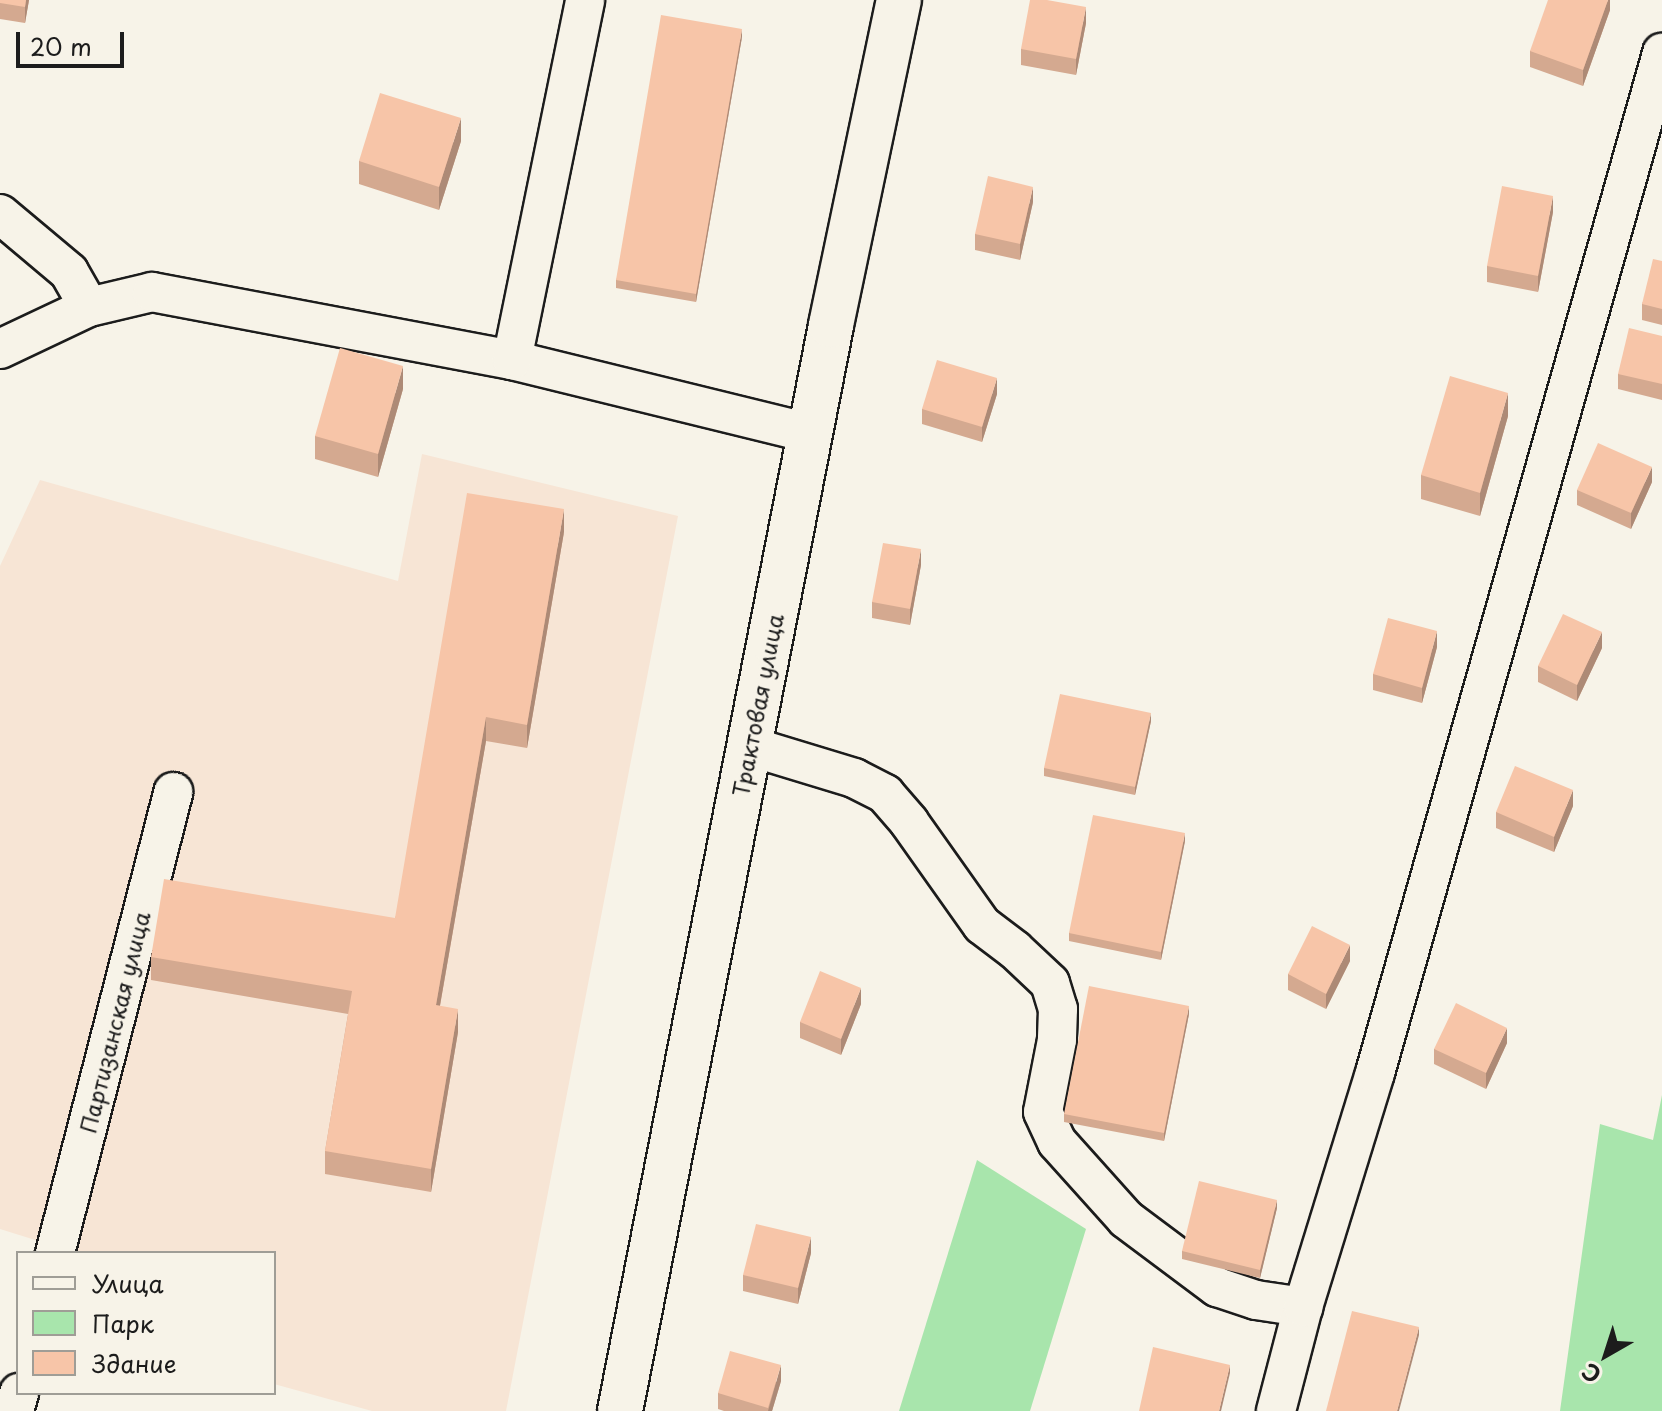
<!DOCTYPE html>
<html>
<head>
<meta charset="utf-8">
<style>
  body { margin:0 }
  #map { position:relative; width:1662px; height:1411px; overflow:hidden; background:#f7f3e8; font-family:"Playpen Sans",sans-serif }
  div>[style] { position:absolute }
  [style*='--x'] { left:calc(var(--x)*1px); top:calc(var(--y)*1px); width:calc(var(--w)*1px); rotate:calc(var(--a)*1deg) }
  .built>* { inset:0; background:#f7e5d5 }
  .green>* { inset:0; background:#a8e5ac }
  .roads { filter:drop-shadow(2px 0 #1c1c1c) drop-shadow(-2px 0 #1c1c1c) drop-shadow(0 2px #1c1c1c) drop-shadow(0 -2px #1c1c1c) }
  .minor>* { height:38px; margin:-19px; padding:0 19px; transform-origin:19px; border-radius:19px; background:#f7f3e8 }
  .highway>* { height:44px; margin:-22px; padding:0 22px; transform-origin:22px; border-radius:22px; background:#f7f3e8 }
  .wall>* { inset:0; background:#d4a990 }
  .shaded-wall>* { inset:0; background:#ad8a76 }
  .building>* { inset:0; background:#f7c5a8 }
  span { translate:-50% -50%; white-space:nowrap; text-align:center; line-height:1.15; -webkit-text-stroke:6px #f7f3e8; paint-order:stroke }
  .street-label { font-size:22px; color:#1c1c1c }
  .legend { position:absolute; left:16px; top:1251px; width:260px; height:144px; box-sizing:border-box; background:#f7f3e8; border:2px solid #9f9d96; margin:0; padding:10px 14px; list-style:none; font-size:24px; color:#1c1c1c }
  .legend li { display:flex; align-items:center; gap:16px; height:40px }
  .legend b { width:40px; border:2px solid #9f9d96 }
  .north { position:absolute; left:1566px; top:1315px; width:80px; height:80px; -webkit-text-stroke:6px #f7f3e8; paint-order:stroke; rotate:219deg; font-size:22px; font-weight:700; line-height:32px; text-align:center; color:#1c1c1c }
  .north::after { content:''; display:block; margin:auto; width:28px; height:36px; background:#1c1c1c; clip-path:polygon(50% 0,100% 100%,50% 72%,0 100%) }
  .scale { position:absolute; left:16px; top:32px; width:108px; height:36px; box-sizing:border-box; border:4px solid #1c1c1c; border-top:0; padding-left:10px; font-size:24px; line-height:28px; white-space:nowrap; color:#1c1c1c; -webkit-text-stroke:6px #f7f3e8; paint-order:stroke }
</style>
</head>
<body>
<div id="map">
  <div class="built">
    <i style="clip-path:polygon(422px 454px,678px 516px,506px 1411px,372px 1411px,274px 1384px,274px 1253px,77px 1253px,0 1229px,0 566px,40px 480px,398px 581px)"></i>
  </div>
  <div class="green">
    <i style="clip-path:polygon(1662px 1095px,1662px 1411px,1560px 1411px,1600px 1124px,1653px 1140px)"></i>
    <i style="clip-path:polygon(977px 1160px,1086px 1229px,1030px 1411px,899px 1411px)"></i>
  </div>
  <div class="roads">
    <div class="minor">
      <i style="--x:0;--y:214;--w:90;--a:40"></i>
      <i style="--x:69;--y:272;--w:40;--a:60.3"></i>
      <i style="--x:0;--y:349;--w:98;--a:-25.3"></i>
      <i style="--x:89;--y:307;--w:65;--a:-13.4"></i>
      <i style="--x:152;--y:292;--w:366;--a:10.7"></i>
      <i style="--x:512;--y:360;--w:307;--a:13.8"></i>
      <i style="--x:512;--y:360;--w:367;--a:-78.5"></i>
      <i style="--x:749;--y:746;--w:110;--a:16.9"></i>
      <i style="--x:854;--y:778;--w:35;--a:27"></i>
      <i style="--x:885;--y:794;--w:37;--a:49"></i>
      <i style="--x:909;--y:822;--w:126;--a:54.7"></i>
      <i style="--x:982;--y:925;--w:41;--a:37.1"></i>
      <i style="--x:1015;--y:950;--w:48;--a:43.3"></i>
      <i style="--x:1050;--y:983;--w:27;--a:73"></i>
      <i style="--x:1058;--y:1009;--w:31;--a:92"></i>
      <i style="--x:1057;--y:1040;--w:73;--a:101"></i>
      <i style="--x:1043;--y:1112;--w:33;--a:65"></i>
      <i style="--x:1057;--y:1142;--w:103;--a:48.1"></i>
      <i style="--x:1126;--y:1219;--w:114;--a:36.8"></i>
      <i style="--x:1217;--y:1287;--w:41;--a:18.4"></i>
      <i style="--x:1256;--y:1300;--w:48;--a:8.5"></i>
      <i style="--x:55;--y:1253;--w:476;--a:-75.6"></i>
      <i style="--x:14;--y:1411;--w:19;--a:-74"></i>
      <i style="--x:1276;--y:1411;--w:107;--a:-75.4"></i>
      <i style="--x:1303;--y:1307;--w:245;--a:-72.9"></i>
      <i style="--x:1375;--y:1073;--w:1060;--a:-74.28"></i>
    </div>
    <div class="highway">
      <i style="--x:620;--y:1411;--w:1106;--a:-79"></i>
      <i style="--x:831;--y:325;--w:332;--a:-78.2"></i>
    </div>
  </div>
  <div class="wall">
    <i style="clip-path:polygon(0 0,29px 0,25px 23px,0 19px)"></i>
    <i style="clip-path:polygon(1610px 0,1610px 10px,1583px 86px,1530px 67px,1530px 51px)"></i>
    <i style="clip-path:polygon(1086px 23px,1076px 75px,1021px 65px,1021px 49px)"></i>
    <i style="clip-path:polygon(742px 37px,696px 302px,616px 288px,616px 280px)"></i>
    <i style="clip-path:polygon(461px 141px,439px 210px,359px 184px,359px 161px)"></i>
    <i style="clip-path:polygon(1033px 202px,1020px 260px,975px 250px,975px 234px)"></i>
    <i style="clip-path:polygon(1553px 212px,1538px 292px,1487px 282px,1487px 266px)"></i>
    <i style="clip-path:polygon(1662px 261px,1662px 325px,1642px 320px,1642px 304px)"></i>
    <i style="clip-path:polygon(1662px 336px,1662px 400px,1618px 389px,1618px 374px)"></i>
    <i style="clip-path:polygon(403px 389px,378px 477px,315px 459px,315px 436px)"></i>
    <i style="clip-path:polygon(997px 394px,982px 442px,922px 424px,922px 409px)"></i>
    <i style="clip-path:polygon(1508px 416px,1480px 516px,1421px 499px,1421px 475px)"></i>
    <i style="clip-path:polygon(1652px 482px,1631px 529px,1577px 505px,1577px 490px)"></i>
    <i style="clip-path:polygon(564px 532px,527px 748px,486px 741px,440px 1006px,458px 1032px,431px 1192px,325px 1174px,325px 1151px,348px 1014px,151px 980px,151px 957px,395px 918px)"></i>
    <i style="clip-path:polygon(921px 565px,910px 625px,872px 618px,872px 602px)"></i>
    <i style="clip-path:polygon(1437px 647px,1422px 703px,1373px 690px,1373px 674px)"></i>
    <i style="clip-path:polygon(1602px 648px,1577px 701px,1538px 682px,1538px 666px)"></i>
    <i style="clip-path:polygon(1151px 721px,1135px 795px,1044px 776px,1044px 768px)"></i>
    <i style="clip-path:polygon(1573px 806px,1554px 852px,1496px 828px,1496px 812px)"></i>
    <i style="clip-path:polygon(1185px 841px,1161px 960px,1069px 941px,1069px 933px)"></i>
    <i style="clip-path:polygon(1350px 961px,1326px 1009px,1288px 990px,1288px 974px)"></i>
    <i style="clip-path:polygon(861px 1004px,841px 1055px,800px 1038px,800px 1022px)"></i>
    <i style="clip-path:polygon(1189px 1014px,1164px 1141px,1064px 1122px,1064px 1114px)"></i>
    <i style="clip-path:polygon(1507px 1043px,1486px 1089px,1434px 1064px,1434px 1049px)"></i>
    <i style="clip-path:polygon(1277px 1208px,1260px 1278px,1182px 1259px,1182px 1251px)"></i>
    <i style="clip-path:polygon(811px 1253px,798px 1304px,743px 1291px,743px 1275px)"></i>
    <i style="clip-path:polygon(781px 1381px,772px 1411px,724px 1411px,718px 1409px,718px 1393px)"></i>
  </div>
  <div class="shaded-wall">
    <i style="clip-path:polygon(26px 0,29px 0,25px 23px,25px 7px)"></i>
    <i style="clip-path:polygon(1608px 0,1610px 0,1610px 10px,1583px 86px,1583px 70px)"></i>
    <i style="clip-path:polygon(1086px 7px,1086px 23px,1076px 75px,1076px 59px)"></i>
    <i style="clip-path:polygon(742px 29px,742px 37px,696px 302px,696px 294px)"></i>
    <i style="clip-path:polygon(461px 118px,461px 141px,439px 210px,439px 187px)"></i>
    <i style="clip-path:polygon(1033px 187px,1033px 202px,1020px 260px,1020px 244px)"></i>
    <i style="clip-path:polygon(1553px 196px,1553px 212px,1538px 292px,1538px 276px)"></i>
    <i style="clip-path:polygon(403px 366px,403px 389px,378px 477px,378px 454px)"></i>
    <i style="clip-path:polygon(997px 378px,997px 394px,982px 442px,982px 427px)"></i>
    <i style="clip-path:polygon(1508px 393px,1508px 416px,1480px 516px,1480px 493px)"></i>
    <i style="clip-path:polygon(1652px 467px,1652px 482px,1631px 529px,1631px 513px)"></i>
    <i style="clip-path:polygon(564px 509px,564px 532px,527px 748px,527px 725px)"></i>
    <i style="clip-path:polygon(921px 549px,921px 565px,910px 625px,910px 609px)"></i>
    <i style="clip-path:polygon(1437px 631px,1437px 647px,1422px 703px,1422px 688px)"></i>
    <i style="clip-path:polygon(1602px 632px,1602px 648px,1577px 701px,1577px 685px)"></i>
    <i style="clip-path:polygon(1151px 713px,1151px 721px,1135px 795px,1135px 787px)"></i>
    <i style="clip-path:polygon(486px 717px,486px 741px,436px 1028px,436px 1005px)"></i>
    <i style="clip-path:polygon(1573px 790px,1573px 806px,1554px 852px,1554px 837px)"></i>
    <i style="clip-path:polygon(1185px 833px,1185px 841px,1161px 960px,1161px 952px)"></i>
    <i style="clip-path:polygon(1350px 945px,1350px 961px,1326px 1009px,1326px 994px)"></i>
    <i style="clip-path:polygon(861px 988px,861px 1004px,841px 1055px,841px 1039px)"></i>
    <i style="clip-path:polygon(1189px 1006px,1189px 1014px,1164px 1141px,1164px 1133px)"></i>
    <i style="clip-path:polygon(458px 1009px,458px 1032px,431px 1192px,431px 1169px)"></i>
    <i style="clip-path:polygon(1507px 1028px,1507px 1043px,1486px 1089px,1486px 1073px)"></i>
    <i style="clip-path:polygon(1277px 1200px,1277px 1208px,1260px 1278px,1260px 1270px)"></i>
    <i style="clip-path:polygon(811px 1237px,811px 1253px,798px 1304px,798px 1288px)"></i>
    <i style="clip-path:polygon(1419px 1327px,1419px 1335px,1399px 1411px,1397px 1411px)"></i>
    <i style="clip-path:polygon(781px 1365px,781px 1381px,772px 1411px,768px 1411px)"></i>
    <i style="clip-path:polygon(1230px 1365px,1230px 1373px,1221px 1411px,1219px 1411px)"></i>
  </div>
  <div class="building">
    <i style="clip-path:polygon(0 0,26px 0,25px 7px,0 3px)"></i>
    <i style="clip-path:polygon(1030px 0,1047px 0,1086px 7px,1076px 59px,1021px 49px)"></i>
    <i style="clip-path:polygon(1548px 0,1608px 0,1583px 70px,1530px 51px)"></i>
    <i style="clip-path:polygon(661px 15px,742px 29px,696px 294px,616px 280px)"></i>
    <i style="clip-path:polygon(380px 93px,461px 118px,439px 187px,359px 161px)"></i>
    <i style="clip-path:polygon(988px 176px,1033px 187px,1020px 244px,975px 234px)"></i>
    <i style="clip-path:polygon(1502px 186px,1553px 196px,1538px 276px,1487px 266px)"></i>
    <i style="clip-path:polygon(1653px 259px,1662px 261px,1662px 309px,1642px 304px)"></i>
    <i style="clip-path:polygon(1629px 328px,1662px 336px,1662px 384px,1618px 374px)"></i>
    <i style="clip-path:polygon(340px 348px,403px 366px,378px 454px,315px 436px)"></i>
    <i style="clip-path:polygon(937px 360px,997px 378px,982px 427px,922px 409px)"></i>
    <i style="clip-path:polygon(1450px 376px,1508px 393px,1480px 493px,1421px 475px)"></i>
    <i style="clip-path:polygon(1598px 443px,1652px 467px,1631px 513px,1577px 490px)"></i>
    <i style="clip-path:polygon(467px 493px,564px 509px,527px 725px,486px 717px,436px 1005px,458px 1009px,431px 1169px,325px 1151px,352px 991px,151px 957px,164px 879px,395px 918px)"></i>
    <i style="clip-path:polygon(883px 543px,921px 549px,910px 609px,872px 602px)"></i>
    <i style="clip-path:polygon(1563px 614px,1602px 632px,1577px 685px,1538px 666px)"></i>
    <i style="clip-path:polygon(1388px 618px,1437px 631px,1422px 688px,1373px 674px)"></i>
    <i style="clip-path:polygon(1060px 694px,1151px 713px,1135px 787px,1044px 768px)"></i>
    <i style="clip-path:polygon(1515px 766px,1573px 790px,1554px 837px,1496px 812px)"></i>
    <i style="clip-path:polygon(1093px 815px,1185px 833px,1161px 952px,1069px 933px)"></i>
    <i style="clip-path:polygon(1312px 926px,1350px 945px,1326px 994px,1288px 974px)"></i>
    <i style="clip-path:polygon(820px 971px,861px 988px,841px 1039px,800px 1022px)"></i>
    <i style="clip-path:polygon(1089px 986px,1189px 1006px,1164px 1133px,1064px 1114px)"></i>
    <i style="clip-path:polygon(1456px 1003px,1507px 1028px,1486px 1073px,1434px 1049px)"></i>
    <i style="clip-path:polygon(1199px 1181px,1277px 1200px,1260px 1270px,1182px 1251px)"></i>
    <i style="clip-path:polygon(756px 1224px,811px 1237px,798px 1288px,743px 1275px)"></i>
    <i style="clip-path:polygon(1352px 1311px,1419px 1327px,1397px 1411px,1326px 1411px)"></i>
    <i style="clip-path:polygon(1153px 1347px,1230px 1365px,1219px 1411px,1139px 1411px)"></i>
    <i style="clip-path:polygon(730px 1351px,781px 1365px,768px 1408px,718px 1393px)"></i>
  </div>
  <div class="street-label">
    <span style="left:757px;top:705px;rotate:-79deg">Трактовая улица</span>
    <span style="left:114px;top:1022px;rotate:-76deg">Партизанская улица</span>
  </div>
  <ul class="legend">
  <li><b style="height:10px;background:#f7f3e8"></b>Улица</li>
  <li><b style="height:22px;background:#a8e5ac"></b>Парк</li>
  <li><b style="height:22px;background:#f7c5a8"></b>Здание</li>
  </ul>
  <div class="north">С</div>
  <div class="scale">20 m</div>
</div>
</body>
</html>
